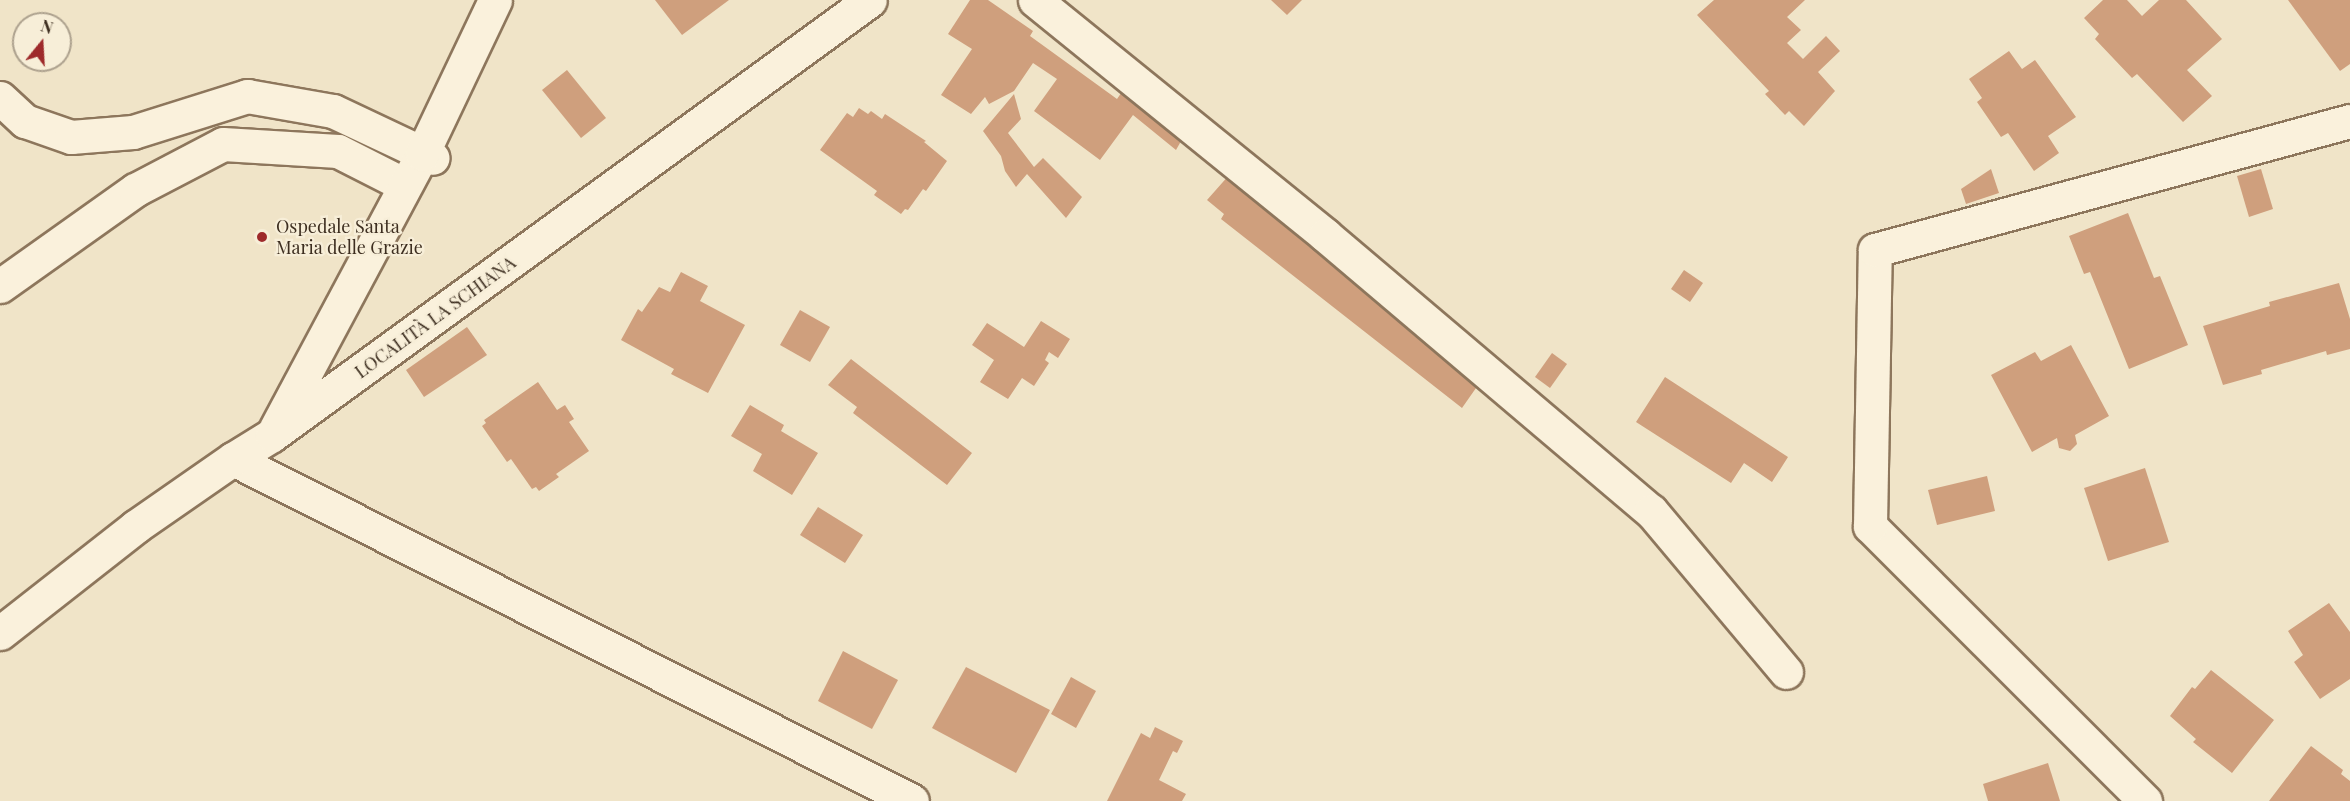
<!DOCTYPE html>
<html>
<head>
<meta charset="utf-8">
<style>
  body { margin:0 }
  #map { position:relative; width:2350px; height:801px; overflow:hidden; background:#f0e4c8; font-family:"Playfair Display",serif }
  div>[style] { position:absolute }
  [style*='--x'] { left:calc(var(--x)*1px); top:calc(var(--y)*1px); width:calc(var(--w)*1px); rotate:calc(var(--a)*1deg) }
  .building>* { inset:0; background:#cf9f7d }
  .roads { filter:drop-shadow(2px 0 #8d765c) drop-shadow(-2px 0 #8d765c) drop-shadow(0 2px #8d765c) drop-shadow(0 -2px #8d765c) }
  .minor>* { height:33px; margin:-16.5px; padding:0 16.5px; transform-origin:16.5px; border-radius:16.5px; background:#faf1dc }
  .dots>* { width:16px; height:16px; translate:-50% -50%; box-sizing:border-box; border:3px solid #f7eed8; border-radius:50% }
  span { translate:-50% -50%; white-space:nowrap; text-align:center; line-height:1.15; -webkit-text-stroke:4.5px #f7eed8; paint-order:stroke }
  .poi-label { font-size:18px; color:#3d2e20 }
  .left { translate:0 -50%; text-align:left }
  .street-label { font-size:18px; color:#3d2e20 }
  .north { position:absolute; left:12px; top:12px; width:60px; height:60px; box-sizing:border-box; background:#f7eed8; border:2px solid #ada18e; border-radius:50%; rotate:18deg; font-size:16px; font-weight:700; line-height:24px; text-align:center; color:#3d2e20 }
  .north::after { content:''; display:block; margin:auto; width:21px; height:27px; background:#9e2a2b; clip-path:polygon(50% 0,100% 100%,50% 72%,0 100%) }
</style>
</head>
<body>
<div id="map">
  <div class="building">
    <i style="clip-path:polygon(655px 0,729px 0,682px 35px)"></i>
    <i style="clip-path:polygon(970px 0,988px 0,1033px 31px,1030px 36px,1117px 99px,1126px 86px,1185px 134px,1176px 150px,1133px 115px,1100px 160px,1034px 111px,1057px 79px,1033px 63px,1014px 91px,989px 104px,985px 97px,971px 114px,941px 95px,972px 49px,948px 34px)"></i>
    <i style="clip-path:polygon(1271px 0,1302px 0,1287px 15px)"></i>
    <i style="clip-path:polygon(1714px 0,1805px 0,1787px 17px,1801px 30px,1787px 43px,1803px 59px,1826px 36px,1840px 51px,1818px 72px,1835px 91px,1804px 126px,1789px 111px,1785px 115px,1765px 94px,1769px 91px,1697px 15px)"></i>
    <i style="clip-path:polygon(2103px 0,2127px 0,2142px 16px,2159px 0,2186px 0,2222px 39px,2187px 70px,2212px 96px,2183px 122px,2137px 74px,2132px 78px,2095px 39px,2099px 34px,2084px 18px)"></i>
    <i style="clip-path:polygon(2288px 0,2350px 0,2350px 64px,2340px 71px)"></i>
    <i style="clip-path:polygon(2009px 51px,2022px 69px,2035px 60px,2076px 117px,2048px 136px,2059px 153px,2034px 171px,2008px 133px,2001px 137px,1977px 102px,1982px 98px,1969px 79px)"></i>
    <i style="clip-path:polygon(567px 70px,606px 118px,581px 138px,542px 90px)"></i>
    <i style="clip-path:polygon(1014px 94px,1021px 119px,1008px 133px,1034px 167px,1043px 158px,1082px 197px,1066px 218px,1027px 174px,1016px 187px,1005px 171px,1001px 156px,983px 131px)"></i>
    <i style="clip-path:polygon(859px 108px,868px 114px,871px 111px,882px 119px,885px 114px,926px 141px,924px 142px,947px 161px,926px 191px,923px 189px,908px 210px,905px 209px,901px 214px,874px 195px,877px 191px,820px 150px,847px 113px,853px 117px)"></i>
    <i style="clip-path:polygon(1991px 169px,1999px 193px,1966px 204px,1961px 189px)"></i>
    <i style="clip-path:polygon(2261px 169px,2273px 209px,2249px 217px,2237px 176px)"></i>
    <i style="clip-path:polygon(1230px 174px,1483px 378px,1462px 408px,1221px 219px,1224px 214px,1207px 200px)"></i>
    <i style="clip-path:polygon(2128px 213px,2154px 278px,2160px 276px,2188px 345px,2129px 369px,2090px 272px,2084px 274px,2069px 236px)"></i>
    <i style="clip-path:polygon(1684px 270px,1703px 283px,1690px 302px,1671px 289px)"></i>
    <i style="clip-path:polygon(681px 272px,708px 286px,700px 301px,745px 325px,708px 393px,671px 374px,674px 369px,621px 340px,638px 309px,642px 312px,659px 287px,670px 292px)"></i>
    <i style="clip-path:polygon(2339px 283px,2350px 319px,2350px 349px,2327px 355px,2326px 351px,2261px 370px,2262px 374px,2223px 385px,2203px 326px,2270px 306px,2269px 302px)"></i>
    <i style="clip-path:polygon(800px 310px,830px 327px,810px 362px,780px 345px)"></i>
    <i style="clip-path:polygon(1041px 321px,1070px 339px,1058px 358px,1049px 352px,1045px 360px,1049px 363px,1034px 386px,1022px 378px,1008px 399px,980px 382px,994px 360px,972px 345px,987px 323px,1024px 347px)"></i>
    <i style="clip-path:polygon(467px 327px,487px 355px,424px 397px,406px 370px)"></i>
    <i style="clip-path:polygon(2071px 345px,2109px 416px,2075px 435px,2077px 444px,2070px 451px,2059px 448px,2057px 438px,2032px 452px,1991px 375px,2035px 352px,2041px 361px)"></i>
    <i style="clip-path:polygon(1552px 353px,1567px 364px,1550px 388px,1535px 377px)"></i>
    <i style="clip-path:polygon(851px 359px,972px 453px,947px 485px,853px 413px,857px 407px,828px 385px)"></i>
    <i style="clip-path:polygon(1665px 377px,1788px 457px,1772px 482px,1744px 463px,1731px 483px,1636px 422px)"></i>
    <i style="clip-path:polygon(538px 382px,557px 410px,565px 405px,574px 419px,569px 422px,589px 451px,556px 474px,559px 477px,539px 491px,536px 487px,532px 489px,511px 459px,507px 462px,482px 426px,486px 423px,484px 420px)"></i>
    <i style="clip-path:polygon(750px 405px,784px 425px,781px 431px,818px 453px,792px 495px,753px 471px,762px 454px,731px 436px)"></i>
    <i style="clip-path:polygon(2145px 468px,2169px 542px,2108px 561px,2084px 488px)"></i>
    <i style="clip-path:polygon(1987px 476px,1995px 511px,1937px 525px,1928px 490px)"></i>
    <i style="clip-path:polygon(818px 507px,863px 535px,845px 563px,800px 535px)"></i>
    <i style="clip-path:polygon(2329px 603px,2350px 632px,2350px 679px,2320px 699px,2294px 662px,2303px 655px,2288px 631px)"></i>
    <i style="clip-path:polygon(843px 651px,898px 680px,872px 729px,818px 701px)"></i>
    <i style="clip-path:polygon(966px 667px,1050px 710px,1016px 773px,932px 728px)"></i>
    <i style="clip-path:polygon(2211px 670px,2274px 720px,2232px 773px,2193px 742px,2196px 739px,2170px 716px,2192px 687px,2195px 689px)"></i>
    <i style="clip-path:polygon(1071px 677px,1096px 691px,1076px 728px,1051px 714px)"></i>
    <i style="clip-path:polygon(1155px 727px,1183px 741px,1177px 753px,1173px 751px,1159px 780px,1186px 794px,1182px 801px,1107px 801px,1141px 733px,1150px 738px)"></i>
    <i style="clip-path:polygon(2311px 746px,2343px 770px,2341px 774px,2350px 781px,2350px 801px,2269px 801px)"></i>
    <i style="clip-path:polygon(2048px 763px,2060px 801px,1988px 801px,1983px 784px)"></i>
  </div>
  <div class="roads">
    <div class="minor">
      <i style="--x:1035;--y:0;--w:373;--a:39"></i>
      <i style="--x:1325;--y:235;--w:427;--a:40.3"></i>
      <i style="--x:1651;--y:511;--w:210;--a:50"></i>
      <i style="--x:0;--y:98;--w:34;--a:43"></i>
      <i style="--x:25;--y:121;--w:49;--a:19.2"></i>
      <i style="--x:71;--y:137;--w:62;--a:-4.6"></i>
      <i style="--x:133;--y:132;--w:120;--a:-17.5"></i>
      <i style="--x:247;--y:96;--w:87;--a:9.9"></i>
      <i style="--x:333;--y:111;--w:110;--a:25.2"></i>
      <i style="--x:0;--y:286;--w:166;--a:-35.4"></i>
      <i style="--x:135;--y:190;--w:99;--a:-27.6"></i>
      <i style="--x:223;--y:144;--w:115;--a:3.5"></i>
      <i style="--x:338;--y:151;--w:75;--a:26.9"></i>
      <i style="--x:276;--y:428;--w:310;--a:-61.9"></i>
      <i style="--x:422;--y:154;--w:170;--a:-64.6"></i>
      <i style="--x:233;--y:459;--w:760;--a:26.73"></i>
      <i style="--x:0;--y:633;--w:172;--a:-38.1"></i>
      <i style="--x:135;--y:527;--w:119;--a:-34.8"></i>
      <i style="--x:233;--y:459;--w:46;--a:-31.6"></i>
      <i style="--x:272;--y:435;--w:739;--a:-36.03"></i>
      <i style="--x:2145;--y:801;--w:389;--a:-135"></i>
      <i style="--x:1870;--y:526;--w:276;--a:-89"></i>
      <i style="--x:1875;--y:250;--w:492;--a:-15.2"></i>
    </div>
  </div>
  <div class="dots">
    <i style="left:262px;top:237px;background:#9e2a2b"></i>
  </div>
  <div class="poi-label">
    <span class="left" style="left:276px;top:237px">Ospedale Santa<br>Maria delle Grazie</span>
  </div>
  <div class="street-label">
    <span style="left:435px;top:317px;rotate:-36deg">LOCALITÀ LA SCHIANA</span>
  </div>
  <div class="north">N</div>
</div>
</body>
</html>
